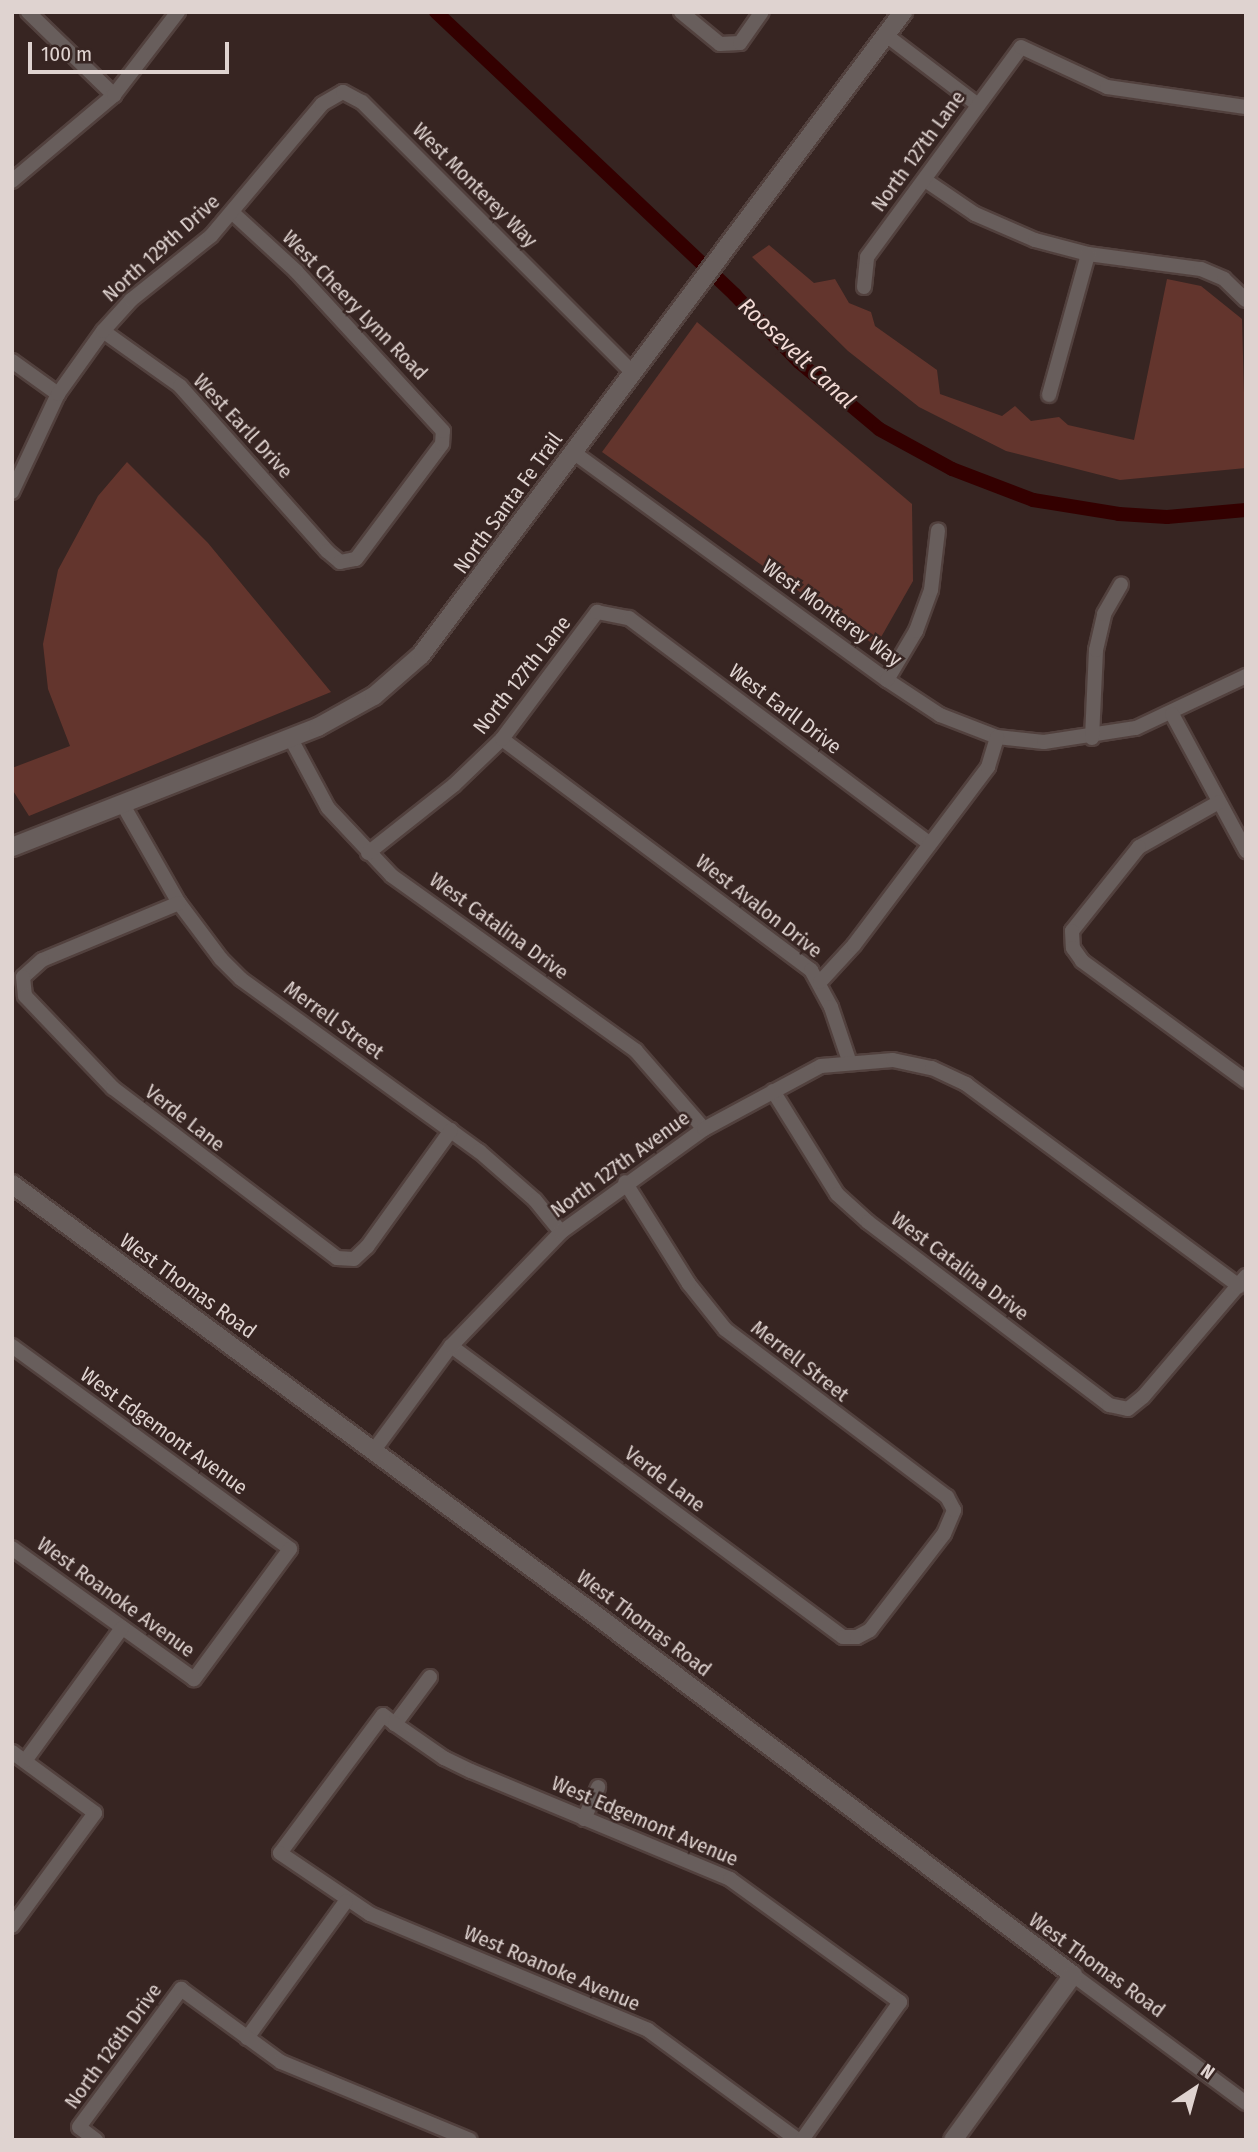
<!DOCTYPE html>
<html>
<head>
<meta charset="utf-8">
<style>
  body { margin:0 }
  #map { position:relative; width:1258px; height:2152px; overflow:hidden; background:#372522; font-family:"Fira Sans Condensed",sans-serif }
  div>[style] { position:absolute }
  [style*='--x'] { left:calc(var(--x)*1px); top:calc(var(--y)*1px); width:calc(var(--w)*1px); rotate:calc(var(--a)*1deg) }
  .green>* { inset:0; background:#63352d }
  .canal>* { height:14px; margin:-7px; padding:0 7px; transform-origin:7px; border-radius:7px; background:#300 }
  .roads { filter:drop-shadow(2px 0 #52413e) drop-shadow(-2px 0 #52413e) drop-shadow(0 2px #52413e) drop-shadow(0 -2px #52413e) }
  .minor>* { height:14px; margin:-7px; padding:0 7px; transform-origin:7px; border-radius:7px; background:#685e5c }
  .tertiary>* { height:18px; margin:-9px; padding:0 9px; transform-origin:9px; border-radius:9px; background:#685e5c }
  span { translate:-50% -50%; white-space:nowrap; text-align:center; line-height:1.15; -webkit-text-stroke:5px #372522; paint-order:stroke }
  .street-label { font-size:21px; color:#dfd3d0 }
  .water-label { font-size:23px; color:#f3dbd6; font-style:italic }
  .frame { position:absolute; inset:0; border:14px solid #dfd3d0; pointer-events:none }
  .north { position:absolute; left:1160px; top:2054px; width:70px; height:70px; -webkit-text-stroke:5px #372522; paint-order:stroke; rotate:36deg; font-size:19px; font-weight:700; line-height:28px; text-align:center; color:#dfd3d0 }
  .north::after { content:''; display:block; margin:auto; width:24px; height:32px; background:#dfd3d0; clip-path:polygon(50% 0,100% 100%,50% 72%,0 100%) }
  .scale { position:absolute; left:28px; top:42px; width:201px; height:32px; box-sizing:border-box; border:4px solid #dfd3d0; border-top:0; padding-left:9px; font-size:21px; line-height:24px; white-space:nowrap; color:#dfd3d0; -webkit-text-stroke:5px #372522; paint-order:stroke }
</style>
</head>
<body>
<div id="map">
  <div class="green">
    <i style="clip-path:polygon(769px 245px,814px 283px,835px 279px,849px 303px,871px 312px,875px 326px,937px 370px,940px 394px,1002px 416px,1015px 406px,1031px 421px,1059px 417px,1068px 425px,1134px 440px,1167px 279px,1201px 286px,1242px 319px,1246px 468px,1120px 480px,1006px 451px,919px 407px,848px 351px,752px 257px)"></i>
    <i style="clip-path:polygon(697px 322px,912px 504px,913px 581px,876px 646px,602px 452px)"></i>
    <i style="clip-path:polygon(127px 462px,208px 543px,331px 692px,29px 816px,12px 789px,12px 768px,70px 746px,48px 689px,43px 644px,58px 570px,98px 496px)"></i>
  </div>
  <div class="canal">
    <i style="--x:436;--y:12;--w:412;--a:43.4"></i>
    <i style="--x:735;--y:295;--w:93;--a:46.3"></i>
    <i style="--x:799;--y:362;--w:104;--a:39.9"></i>
    <i style="--x:879;--y:429;--w:83;--a:28.7"></i>
    <i style="--x:952;--y:469;--w:87;--a:20.9"></i>
    <i style="--x:1033;--y:500;--w:87;--a:9.2"></i>
    <i style="--x:1119;--y:514;--w:48;--a:3.6"></i>
    <i style="--x:1167;--y:517;--w:79;--a:-5.1"></i>
  </div>
  <div class="roads">
    <div class="minor">
      <i style="--x:28;--y:12;--w:120;--a:44"></i>
      <i style="--x:681;--y:12;--w:50;--a:39.4"></i>
      <i style="--x:720;--y:44;--w:20;--a:-3"></i>
      <i style="--x:740;--y:43;--w:38;--a:-55"></i>
      <i style="--x:886;--y:35;--w:116;--a:37.3"></i>
      <i style="--x:925;--y:180;--w:60;--a:34.2"></i>
      <i style="--x:975;--y:214;--w:65;--a:23.4"></i>
      <i style="--x:1035;--y:240;--w:55;--a:14.8"></i>
      <i style="--x:1088;--y:254;--w:114;--a:7.6"></i>
      <i style="--x:1201;--y:269;--w:25;--a:23"></i>
      <i style="--x:1224;--y:279;--w:30;--a:44"></i>
      <i style="--x:12;--y:181;--w:133;--a:-40.1"></i>
      <i style="--x:114;--y:95;--w:105;--a:-52.4"></i>
      <i style="--x:864;--y:287;--w:30;--a:-84"></i>
      <i style="--x:867;--y:257;--w:260;--a:-53.7"></i>
      <i style="--x:1021;--y:47;--w:95;--a:24.9"></i>
      <i style="--x:1107;--y:87;--w:140;--a:8.2"></i>
      <i style="--x:103;--y:331;--w:95;--a:35.5"></i>
      <i style="--x:180;--y:386;--w:221;--a:48.3"></i>
      <i style="--x:327;--y:551;--w:17;--a:40"></i>
      <i style="--x:340;--y:562;--w:16;--a:-11"></i>
      <i style="--x:356;--y:559;--w:144;--a:-53.2"></i>
      <i style="--x:442;--y:444;--w:13;--a:-86"></i>
      <i style="--x:443;--y:431;--w:217;--a:-132.6"></i>
      <i style="--x:296;--y:271;--w:86;--a:-137.4"></i>
      <i style="--x:12;--y:361;--w:57;--a:35.7"></i>
      <i style="--x:1049;--y:395;--w:146;--a:-74.5"></i>
      <i style="--x:573;--y:452;--w:388;--a:36"></i>
      <i style="--x:887;--y:680;--w:64;--a:33.4"></i>
      <i style="--x:940;--y:715;--w:61;--a:21.1"></i>
      <i style="--x:997;--y:737;--w:47;--a:6.1"></i>
      <i style="--x:1044;--y:742;--w:93;--a:-8.7"></i>
      <i style="--x:1136;--y:728;--w:122;--a:-25.3"></i>
      <i style="--x:12;--y:492;--w:108;--a:-64.9"></i>
      <i style="--x:58;--y:394;--w:77;--a:-54.5"></i>
      <i style="--x:103;--y:331;--w:42;--a:-47.9"></i>
      <i style="--x:131;--y:300;--w:102;--a:-38.7"></i>
      <i style="--x:211;--y:236;--w:172;--a:-49.9"></i>
      <i style="--x:322;--y:104;--w:24;--a:-30"></i>
      <i style="--x:343;--y:92;--w:21;--a:28"></i>
      <i style="--x:362;--y:102;--w:382;--a:45"></i>
      <i style="--x:887;--y:680;--w:57;--a:-59.4"></i>
      <i style="--x:916;--y:631;--w:44;--a:-69.9"></i>
      <i style="--x:931;--y:590;--w:60;--a:-83.3"></i>
      <i style="--x:1172;--y:714;--w:156;--a:61.6"></i>
      <i style="--x:1092;--y:738;--w:88;--a:-87.4"></i>
      <i style="--x:1096;--y:650;--w:37;--a:-77"></i>
      <i style="--x:1104;--y:614;--w:34;--a:-60"></i>
      <i style="--x:291;--y:739;--w:78;--a:61.8"></i>
      <i style="--x:328;--y:808;--w:93;--a:46.7"></i>
      <i style="--x:392;--y:876;--w:300;--a:35.6"></i>
      <i style="--x:636;--y:1051;--w:103;--a:48.9"></i>
      <i style="--x:502;--y:739;--w:386;--a:36.8"></i>
      <i style="--x:811;--y:970;--w:42;--a:61.6"></i>
      <i style="--x:831;--y:1007;--w:59;--a:71.3"></i>
      <i style="--x:1219;--y:802;--w:92;--a:150.6"></i>
      <i style="--x:1139;--y:847;--w:107;--a:128.6"></i>
      <i style="--x:1072;--y:931;--w:17;--a:87"></i>
      <i style="--x:1073;--y:948;--w:16;--a:55"></i>
      <i style="--x:1082;--y:961;--w:203;--a:36.2"></i>
      <i style="--x:123;--y:805;--w:113;--a:60.3"></i>
      <i style="--x:179;--y:903;--w:70;--a:53.1"></i>
      <i style="--x:221;--y:959;--w:28;--a:45"></i>
      <i style="--x:241;--y:979;--w:294;--a:35.9"></i>
      <i style="--x:479;--y:1151;--w:74;--a:41.2"></i>
      <i style="--x:535;--y:1200;--w:41;--a:50.9"></i>
      <i style="--x:368;--y:853;--w:110;--a:-38.3"></i>
      <i style="--x:454;--y:785;--w:66;--a:-43.8"></i>
      <i style="--x:502;--y:739;--w:159;--a:-53.2"></i>
      <i style="--x:597;--y:612;--w:33;--a:11"></i>
      <i style="--x:629;--y:618;--w:376;--a:36.9"></i>
      <i style="--x:179;--y:903;--w:148;--a:157.4"></i>
      <i style="--x:42;--y:960;--w:25;--a:138"></i>
      <i style="--x:23;--y:977;--w:19;--a:84"></i>
      <i style="--x:25;--y:996;--w:127;--a:46.3"></i>
      <i style="--x:113;--y:1088;--w:281;--a:37.2"></i>
      <i style="--x:337;--y:1258;--w:17;--a:3"></i>
      <i style="--x:354;--y:1259;--w:18;--a:-43"></i>
      <i style="--x:367;--y:1247;--w:144;--a:-54.3"></i>
      <i style="--x:820;--y:982;--w:50;--a:-47.4"></i>
      <i style="--x:854;--y:945;--w:223;--a:-53"></i>
      <i style="--x:988;--y:767;--w:31;--a:-73"></i>
      <i style="--x:773;--y:1091;--w:121;--a:58.1"></i>
      <i style="--x:837;--y:1194;--w:42;--a:42.1"></i>
      <i style="--x:868;--y:1222;--w:303;--a:37.2"></i>
      <i style="--x:1109;--y:1405;--w:19;--a:12"></i>
      <i style="--x:1128;--y:1409;--w:19;--a:-39"></i>
      <i style="--x:1143;--y:1397;--w:159;--a:-49.6"></i>
      <i style="--x:12;--y:1346;--w:344;--a:36.1"></i>
      <i style="--x:290;--y:1549;--w:162;--a:126.4"></i>
      <i style="--x:194;--y:1679;--w:224;--a:-144.3"></i>
      <i style="--x:451;--y:1346;--w:488;--a:36.6"></i>
      <i style="--x:843;--y:1637;--w:14;--a:0"></i>
      <i style="--x:857;--y:1637;--w:15;--a:-28"></i>
      <i style="--x:870;--y:1630;--w:121;--a:-52.4"></i>
      <i style="--x:944;--y:1534;--w:26;--a:-67"></i>
      <i style="--x:954;--y:1510;--w:15;--a:-118"></i>
      <i style="--x:947;--y:1497;--w:278;--a:-142.9"></i>
      <i style="--x:725;--y:1329;--w:58;--a:-128.7"></i>
      <i style="--x:689;--y:1284;--w:120;--a:-122.1"></i>
      <i style="--x:374;--y:1450;--w:129;--a:-53.5"></i>
      <i style="--x:451;--y:1346;--w:158;--a:-46"></i>
      <i style="--x:561;--y:1232;--w:176;--a:-35.8"></i>
      <i style="--x:704;--y:1129;--w:133;--a:-28.3"></i>
      <i style="--x:821;--y:1066;--w:72;--a:-4.8"></i>
      <i style="--x:893;--y:1060;--w:40;--a:12"></i>
      <i style="--x:932;--y:1068;--w:38;--a:25"></i>
      <i style="--x:966;--y:1084;--w:340;--a:36.5"></i>
      <i style="--x:430;--y:1677;--w:59;--a:126.7"></i>
      <i style="--x:395;--y:1724;--w:15;--a:-143"></i>
      <i style="--x:383;--y:1715;--w:172;--a:126.7"></i>
      <i style="--x:280;--y:1853;--w:109;--a:34.1"></i>
      <i style="--x:370;--y:1914;--w:301;--a:22.6"></i>
      <i style="--x:648;--y:2030;--w:186;--a:36.3"></i>
      <i style="--x:395;--y:1724;--w:60;--a:34.8"></i>
      <i style="--x:444;--y:1758;--w:30;--a:26"></i>
      <i style="--x:471;--y:1771;--w:281;--a:22.6"></i>
      <i style="--x:730;--y:1879;--w:210;--a:35.9"></i>
      <i style="--x:900;--y:2002;--w:169;--a:125.4"></i>
      <i style="--x:12;--y:1752;--w:103;--a:36.3"></i>
      <i style="--x:95;--y:1813;--w:140;--a:126.3"></i>
      <i style="--x:25;--y:1761;--w:165;--a:-53.9"></i>
      <i style="--x:584;--y:1819;--w:35;--a:-66"></i>
      <i style="--x:1073;--y:1975;--w:215;--a:36.5"></i>
      <i style="--x:247;--y:2038;--w:169;--a:-54.1"></i>
      <i style="--x:96;--y:2140;--w:21;--a:-143"></i>
      <i style="--x:79;--y:2127;--w:172;--a:-53.5"></i>
      <i style="--x:181;--y:1989;--w:124;--a:36.1"></i>
      <i style="--x:281;--y:2062;--w:204;--a:22.4"></i>
    </div>
    <div class="tertiary">
      <i style="--x:12;--y:847;--w:329;--a:-21.4"></i>
      <i style="--x:318;--y:727;--w:64;--a:-29"></i>
      <i style="--x:374;--y:696;--w:62;--a:-41.1"></i>
      <i style="--x:421;--y:655;--w:804;--a:-53.14"></i>
      <i style="--x:12;--y:1184;--w:717;--a:36.44"></i>
      <i style="--x:589;--y:1610;--w:606;--a:37.02"></i>
      <i style="--x:1073;--y:1975;--w:204;--a:126"></i>
    </div>
  </div>
  <div class="street-label">
    <span style="left:918px;top:151px;rotate:-54deg">North 127th Lane</span>
    <span style="left:475px;top:185px;rotate:45deg">West Monterey Way</span>
    <span style="left:161px;top:248px;rotate:-42deg">North 129th Drive</span>
    <span style="left:355px;top:305px;rotate:46deg">West Cheery Lynn Road</span>
    <span style="left:243px;top:426px;rotate:47deg">West Earll Drive</span>
    <span style="left:508px;top:503px;rotate:-54deg">North Santa Fe Trail</span>
    <span style="left:832px;top:613px;rotate:36deg">West Monterey Way</span>
    <span style="left:522px;top:675px;rotate:-52deg">North 127th Lane</span>
    <span style="left:785px;top:709px;rotate:37deg">West Earll Drive</span>
    <span style="left:759px;top:906px;rotate:38deg">West Avalon Drive</span>
    <span style="left:499px;top:926px;rotate:36deg">West Catalina Drive</span>
    <span style="left:334px;top:1020px;rotate:36deg">Merrell Street</span>
    <span style="left:185px;top:1118px;rotate:38deg">Verde Lane</span>
    <span style="left:620px;top:1164px;rotate:-36deg">North 127th Avenue</span>
    <span style="left:960px;top:1266px;rotate:37deg">West Catalina Drive</span>
    <span style="left:188px;top:1286px;rotate:36deg">West Thomas Road</span>
    <span style="left:800px;top:1361px;rotate:38deg">Merrell Street</span>
    <span style="left:164px;top:1431px;rotate:36deg">West Edgemont Avenue</span>
    <span style="left:665px;top:1479px;rotate:37deg">Verde Lane</span>
    <span style="left:116px;top:1597px;rotate:36deg">West Roanoke Avenue</span>
    <span style="left:644px;top:1623px;rotate:37deg">West Thomas Road</span>
    <span style="left:645px;top:1821px;rotate:23deg">West Edgemont Avenue</span>
    <span style="left:1097px;top:1965px;rotate:36deg">West Thomas Road</span>
    <span style="left:552px;top:1968px;rotate:23deg">West Roanoke Avenue</span>
    <span style="left:113px;top:2046px;rotate:-54deg">North 126th Drive</span>
  </div>
  <div class="water-label">
    <span style="left:797px;top:353px;rotate:43deg">Roosevelt Canal</span>
  </div>
  <div class="frame"></div>
  <div class="north">N</div>
  <div class="scale">100 m</div>
</div>
</body>
</html>
